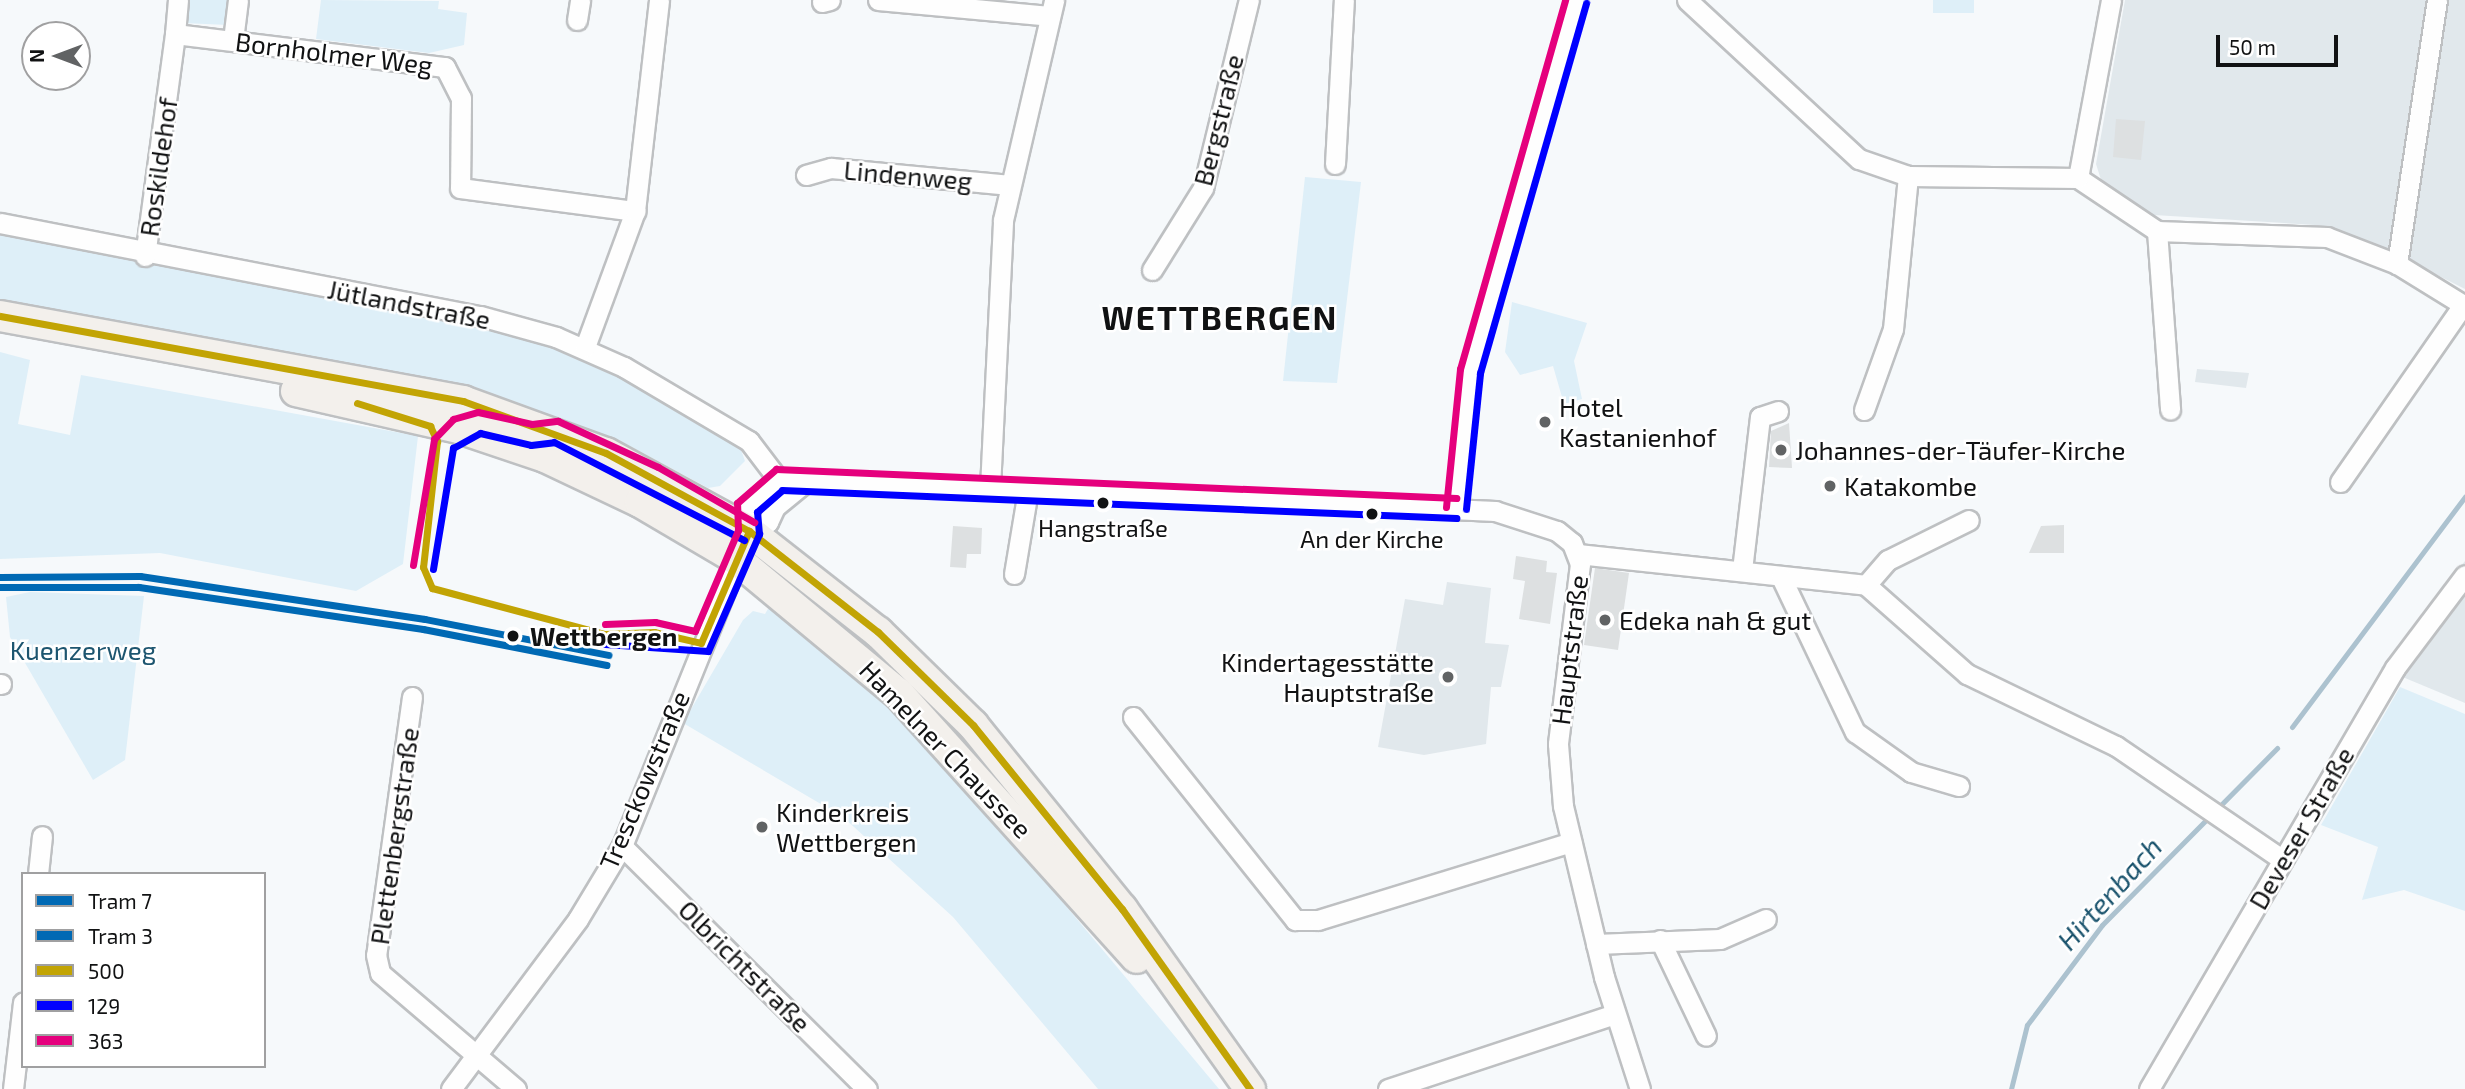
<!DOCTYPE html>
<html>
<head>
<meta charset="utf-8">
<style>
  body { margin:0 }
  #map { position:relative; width:2465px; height:1089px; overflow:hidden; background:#f6f9fb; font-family:"Exo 2",sans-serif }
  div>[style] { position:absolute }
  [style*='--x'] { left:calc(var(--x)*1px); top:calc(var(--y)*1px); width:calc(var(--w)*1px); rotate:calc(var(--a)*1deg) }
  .built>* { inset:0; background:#e1e8ec }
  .green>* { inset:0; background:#deeff8 }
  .stream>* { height:5px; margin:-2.5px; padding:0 2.5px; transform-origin:2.5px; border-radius:2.5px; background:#acc2cf }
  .building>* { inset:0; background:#dde0e1 }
  .roads { filter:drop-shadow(2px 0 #bec0c2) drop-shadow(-2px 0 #bec0c2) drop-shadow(0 2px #bec0c2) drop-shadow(0 -2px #bec0c2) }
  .street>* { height:19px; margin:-9.5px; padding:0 9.5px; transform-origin:9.5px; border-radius:9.5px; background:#fefefe }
  .primary>* { height:30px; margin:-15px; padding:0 15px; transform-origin:15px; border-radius:15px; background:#f3f0ec }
  .bus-1>* { height:7px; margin:-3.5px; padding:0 3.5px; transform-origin:3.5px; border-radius:3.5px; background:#c2a404 }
  .bus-2>* { height:7px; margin:-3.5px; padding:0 3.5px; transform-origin:3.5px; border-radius:3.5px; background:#00f }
  .bus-3>* { height:7px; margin:-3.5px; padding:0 3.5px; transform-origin:3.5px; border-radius:3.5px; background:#e5007d }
  .tram-1>* { height:7px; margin:-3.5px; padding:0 3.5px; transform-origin:3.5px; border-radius:3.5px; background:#0069b4 }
  .tram-2>* { height:7px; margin:-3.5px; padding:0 3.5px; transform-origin:3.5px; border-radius:3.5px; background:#0069b4 }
  .dots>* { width:19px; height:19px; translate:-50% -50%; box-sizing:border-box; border:4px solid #fff; border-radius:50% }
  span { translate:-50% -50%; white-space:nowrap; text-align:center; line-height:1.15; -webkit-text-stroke:5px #fff; paint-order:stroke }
  .bus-label { font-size:24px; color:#111213 }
  .street-label { font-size:26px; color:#111213 }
  .poi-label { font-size:26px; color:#111213 }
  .left { translate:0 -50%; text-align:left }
  .right { translate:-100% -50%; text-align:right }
  .stop-label { font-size:26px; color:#111213; font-weight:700 }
  .park-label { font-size:26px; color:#1d556f }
  .water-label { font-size:28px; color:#1a536d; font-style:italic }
  .district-label { font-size:33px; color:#111213; font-weight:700; letter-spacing:2px }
  .legend { position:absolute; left:21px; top:872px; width:245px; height:196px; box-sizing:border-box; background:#fff; border:2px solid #a0a0a1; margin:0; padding:9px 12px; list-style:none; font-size:21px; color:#111213 }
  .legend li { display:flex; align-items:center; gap:14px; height:35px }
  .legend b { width:35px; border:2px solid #a0a0a1 }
  .north { position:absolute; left:21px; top:21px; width:70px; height:70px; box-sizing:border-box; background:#fff; border:2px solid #a0a0a1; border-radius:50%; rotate:270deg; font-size:19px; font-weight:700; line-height:28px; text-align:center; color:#111213 }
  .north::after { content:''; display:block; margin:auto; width:24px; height:32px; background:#616364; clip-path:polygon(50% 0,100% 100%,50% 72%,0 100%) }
  .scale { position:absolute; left:2216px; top:35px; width:122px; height:32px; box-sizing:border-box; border:4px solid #111213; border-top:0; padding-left:9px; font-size:21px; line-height:24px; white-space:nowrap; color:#111213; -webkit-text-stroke:5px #fff; paint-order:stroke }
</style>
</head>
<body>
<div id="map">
  <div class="built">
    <i style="clip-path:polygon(2125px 0,2465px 0,2465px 289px,2387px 250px,2315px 225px,2138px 214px,2102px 183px,2096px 164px)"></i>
    <i style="clip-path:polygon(2197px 369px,2249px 373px,2246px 388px,2195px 382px)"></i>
    <i style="clip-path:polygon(2465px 561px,2465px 703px,2381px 668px)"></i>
    <i style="clip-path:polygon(1447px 582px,1491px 588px,1485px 643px,1509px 645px,1501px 687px,1491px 687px,1486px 744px,1424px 755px,1378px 747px,1405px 599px,1443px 605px)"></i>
  </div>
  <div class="green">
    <i style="clip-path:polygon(182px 0,231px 0,228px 25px,183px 23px)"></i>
    <i style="clip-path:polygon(321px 0,439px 1px,438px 9px,467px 13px,464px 45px,429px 53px,316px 39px)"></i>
    <i style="clip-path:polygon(1933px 0,1974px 0,1974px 13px,1933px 13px)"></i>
    <i style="clip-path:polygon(1305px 177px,1361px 182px,1337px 383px,1283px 381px)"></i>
    <i style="clip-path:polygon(0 220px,585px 347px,740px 447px,745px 461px,720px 486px,708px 488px,617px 439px,479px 389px,0 300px)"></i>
    <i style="clip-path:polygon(1512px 302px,1587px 323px,1574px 361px,1582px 399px,1564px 404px,1553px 366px,1520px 375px,1505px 352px)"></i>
    <i style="clip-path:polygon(0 352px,30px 360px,18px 424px,70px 435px,81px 375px,418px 436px,403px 564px,356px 591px,160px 553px,0 559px)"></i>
    <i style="clip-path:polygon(30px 592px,144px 596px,125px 760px,93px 780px,10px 637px,6px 597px)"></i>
    <i style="clip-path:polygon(772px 602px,884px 697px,944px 760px,1219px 1089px,1098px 1089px,953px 917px,843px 817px,683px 723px,743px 620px,753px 611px,765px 614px)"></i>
    <i style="clip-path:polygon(2400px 687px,2465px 714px,2465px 911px,2404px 890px,2362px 900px,2378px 847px,2321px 825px)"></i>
  </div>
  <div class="stream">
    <i style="--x:2292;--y:727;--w:288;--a:-53.1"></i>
    <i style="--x:2011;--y:1089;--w:66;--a:-76"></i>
    <i style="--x:2027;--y:1025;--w:125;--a:-53.1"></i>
    <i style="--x:2102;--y:925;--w:249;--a:-45.3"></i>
  </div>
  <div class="building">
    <i style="clip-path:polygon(2116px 119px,2145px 121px,2141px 160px,2113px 157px)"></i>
    <i style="clip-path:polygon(1789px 423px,1792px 468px,1769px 467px,1771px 431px)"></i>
    <i style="clip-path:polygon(2064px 525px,2064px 553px,2029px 553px,2041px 526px)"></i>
    <i style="clip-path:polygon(953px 526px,982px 528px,981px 554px,967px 554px,966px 568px,950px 567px)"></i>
    <i style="clip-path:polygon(1516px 556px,1547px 561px,1546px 572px,1557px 573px,1550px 624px,1519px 619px,1525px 581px,1513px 579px)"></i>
    <i style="clip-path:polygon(1595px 568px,1629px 573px,1618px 650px,1584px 645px)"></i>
  </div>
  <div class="roads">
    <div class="street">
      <i style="--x:878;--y:0;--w:172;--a:5.3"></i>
      <i style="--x:1687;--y:0;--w:234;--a:42.8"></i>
      <i style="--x:1859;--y:159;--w:52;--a:19.1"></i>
      <i style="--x:1908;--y:176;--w:170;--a:0.7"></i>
      <i style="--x:2078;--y:178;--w:95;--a:33.9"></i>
      <i style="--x:2157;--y:231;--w:170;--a:2"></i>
      <i style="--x:2327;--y:237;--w:75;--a:21.1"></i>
      <i style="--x:2397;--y:264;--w:80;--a:31.7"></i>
      <i style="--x:822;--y:2;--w:8;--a:-14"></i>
      <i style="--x:577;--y:20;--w:20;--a:-81"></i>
      <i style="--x:175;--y:34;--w:34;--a:-85"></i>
      <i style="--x:233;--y:40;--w:40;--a:-82.9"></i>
      <i style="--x:1335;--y:164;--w:164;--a:-86.9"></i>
      <i style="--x:806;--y:175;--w:26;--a:-16"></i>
      <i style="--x:831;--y:168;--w:180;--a:5.4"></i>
      <i style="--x:2078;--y:178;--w:181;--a:-79.5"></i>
      <i style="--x:0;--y:223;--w:489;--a:11"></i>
      <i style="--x:480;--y:316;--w:79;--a:15.4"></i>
      <i style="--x:556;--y:337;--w:74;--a:23.8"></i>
      <i style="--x:624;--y:367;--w:145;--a:30.6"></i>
      <i style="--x:749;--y:441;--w:48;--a:52.7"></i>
      <i style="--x:2157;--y:231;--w:179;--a:85.8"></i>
      <i style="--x:145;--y:256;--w:224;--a:-82.3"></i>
      <i style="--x:175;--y:34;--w:272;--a:7"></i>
      <i style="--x:445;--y:67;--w:35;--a:63"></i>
      <i style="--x:461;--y:98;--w:90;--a:90.6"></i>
      <i style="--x:460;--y:188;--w:177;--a:7.5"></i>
      <i style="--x:2397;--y:264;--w:267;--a:-81.4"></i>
      <i style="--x:1152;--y:270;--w:97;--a:-58.1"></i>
      <i style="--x:1203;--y:188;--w:194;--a:-76.3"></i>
      <i style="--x:585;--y:347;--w:145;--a:-69.8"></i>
      <i style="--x:635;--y:211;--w:212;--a:-83.5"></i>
      <i style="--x:1864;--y:410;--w:86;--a:-70.3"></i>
      <i style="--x:1893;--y:329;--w:154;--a:-84.4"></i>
      <i style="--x:2340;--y:482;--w:216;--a:-55.2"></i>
      <i style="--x:990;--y:488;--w:268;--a:-87.2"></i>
      <i style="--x:1003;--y:220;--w:226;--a:-76.9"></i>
      <i style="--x:1456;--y:508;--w:138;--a:-84.2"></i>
      <i style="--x:1470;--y:371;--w:386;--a:-74.1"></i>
      <i style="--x:749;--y:531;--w:21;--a:-25"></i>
      <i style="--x:768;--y:522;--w:17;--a:-65"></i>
      <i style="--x:775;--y:507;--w:43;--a:-39.3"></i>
      <i style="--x:1578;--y:554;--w:290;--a:6.1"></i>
      <i style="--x:1742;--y:570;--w:154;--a:-83.3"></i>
      <i style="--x:1760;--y:417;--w:19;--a:-18"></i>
      <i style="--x:1014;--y:574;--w:85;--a:-80.5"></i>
      <i style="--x:1781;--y:577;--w:172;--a:64.5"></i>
      <i style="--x:1855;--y:732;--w:69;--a:35.5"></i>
      <i style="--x:1911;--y:772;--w:50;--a:16.3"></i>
      <i style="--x:1866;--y:585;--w:135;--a:41.4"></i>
      <i style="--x:1967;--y:674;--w:165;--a:25.8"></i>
      <i style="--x:2116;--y:746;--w:202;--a:34.3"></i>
      <i style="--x:1866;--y:585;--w:33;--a:-49"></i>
      <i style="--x:1888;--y:560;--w:90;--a:-26.3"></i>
      <i style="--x:0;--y:684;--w:1;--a:0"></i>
      <i style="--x:412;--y:697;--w:260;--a:97.9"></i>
      <i style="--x:376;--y:955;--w:18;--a:77"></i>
      <i style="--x:380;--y:973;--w:179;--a:40.5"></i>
      <i style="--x:1133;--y:717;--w:260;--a:51.4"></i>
      <i style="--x:1295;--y:920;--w:23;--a:0"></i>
      <i style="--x:1318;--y:920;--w:265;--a:-17.1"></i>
      <i style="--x:622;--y:846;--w:345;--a:44.8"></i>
      <i style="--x:38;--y:874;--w:38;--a:-84"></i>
      <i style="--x:1660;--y:940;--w:106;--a:64.4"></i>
      <i style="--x:1596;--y:944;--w:124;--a:-2.3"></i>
      <i style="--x:1720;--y:939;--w:50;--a:-23.5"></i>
      <i style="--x:13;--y:1089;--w:87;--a:-83.4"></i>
      <i style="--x:451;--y:1089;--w:212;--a:-53.2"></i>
      <i style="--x:578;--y:919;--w:85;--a:-58.9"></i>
      <i style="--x:622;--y:846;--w:340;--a:-68"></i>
      <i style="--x:749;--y:531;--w:23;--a:-97"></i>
      <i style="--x:746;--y:508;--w:43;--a:-42.2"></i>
      <i style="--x:778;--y:479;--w:718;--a:2.56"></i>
      <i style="--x:1495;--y:511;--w:65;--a:17.9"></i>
      <i style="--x:1557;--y:531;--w:19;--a:39"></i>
      <i style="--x:1572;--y:543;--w:22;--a:69"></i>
      <i style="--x:1580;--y:564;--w:181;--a:97"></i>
      <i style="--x:1558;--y:744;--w:62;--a:85.4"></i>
      <i style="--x:1563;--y:806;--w:176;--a:76.5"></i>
      <i style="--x:1604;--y:977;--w:118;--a:72.2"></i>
      <i style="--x:1388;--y:1089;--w:239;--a:-18.3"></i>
      <i style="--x:2149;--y:1089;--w:488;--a:-59.7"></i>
      <i style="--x:2395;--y:668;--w:116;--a:-53"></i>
    </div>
    <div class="primary">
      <i style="--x:0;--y:316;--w:471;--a:10.4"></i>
      <i style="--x:463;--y:401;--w:152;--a:20"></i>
      <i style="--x:606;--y:453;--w:163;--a:28.6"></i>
      <i style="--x:749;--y:531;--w:164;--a:38.1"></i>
      <i style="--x:878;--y:632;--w:133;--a:44.4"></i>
      <i style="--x:973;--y:725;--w:237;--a:51"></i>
      <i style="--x:1122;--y:909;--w:221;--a:54.6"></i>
      <i style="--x:296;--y:391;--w:167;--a:12.8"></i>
      <i style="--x:459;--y:428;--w:91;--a:18.6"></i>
      <i style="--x:545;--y:457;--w:105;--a:25.3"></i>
      <i style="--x:640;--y:502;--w:110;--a:30.5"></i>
      <i style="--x:735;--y:558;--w:213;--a:39.7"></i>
      <i style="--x:899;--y:694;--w:355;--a:48"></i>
    </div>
  </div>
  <div class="bus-1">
    <i style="--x:0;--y:316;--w:471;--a:10.4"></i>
    <i style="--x:463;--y:401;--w:152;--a:20"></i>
    <i style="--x:606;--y:453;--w:163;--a:28.6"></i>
    <i style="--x:749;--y:531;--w:164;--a:38.1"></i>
    <i style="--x:878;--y:632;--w:133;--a:44.4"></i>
    <i style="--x:973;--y:725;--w:237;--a:51"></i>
    <i style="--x:1122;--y:909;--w:221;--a:54.6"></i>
    <i style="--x:357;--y:403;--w:77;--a:17.5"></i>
    <i style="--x:430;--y:426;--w:17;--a:65"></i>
    <i style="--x:437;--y:441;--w:127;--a:96.3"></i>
    <i style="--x:423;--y:567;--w:23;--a:67"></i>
    <i style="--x:432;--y:588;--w:179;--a:14.9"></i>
    <i style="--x:605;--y:634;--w:49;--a:-2.3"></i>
    <i style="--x:654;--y:632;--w:48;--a:13.2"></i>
    <i style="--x:701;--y:643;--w:122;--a:-66.8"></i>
  </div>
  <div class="bus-2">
    <i style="--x:1466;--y:509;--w:137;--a:-84.1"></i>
    <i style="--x:1480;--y:373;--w:385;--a:-74"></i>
    <i style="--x:433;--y:569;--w:123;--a:-80.6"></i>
    <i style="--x:453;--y:448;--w:31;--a:-29"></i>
    <i style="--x:480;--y:433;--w:52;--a:13.2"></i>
    <i style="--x:531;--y:445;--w:23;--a:-7"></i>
    <i style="--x:554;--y:442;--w:214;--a:27.3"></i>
    <i style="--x:605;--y:644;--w:103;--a:3.9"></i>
    <i style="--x:708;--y:651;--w:128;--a:-66.4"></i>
    <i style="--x:759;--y:534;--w:22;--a:-95"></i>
    <i style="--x:757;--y:512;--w:33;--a:-41"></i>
    <i style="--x:782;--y:490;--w:675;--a:2.38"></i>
  </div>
  <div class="bus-3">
    <i style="--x:1446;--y:507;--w:139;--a:-84.2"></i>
    <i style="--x:1460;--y:369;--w:384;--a:-74.1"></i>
    <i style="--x:413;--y:565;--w:128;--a:-80.5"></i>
    <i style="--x:434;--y:439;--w:28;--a:-46"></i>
    <i style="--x:453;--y:419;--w:26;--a:-16"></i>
    <i style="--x:478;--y:412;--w:55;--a:12.5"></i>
    <i style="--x:532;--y:424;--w:26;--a:-7"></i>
    <i style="--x:558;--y:421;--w:110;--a:24.7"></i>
    <i style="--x:658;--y:467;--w:111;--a:29.8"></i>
    <i style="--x:605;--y:624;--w:50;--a:-2.3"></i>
    <i style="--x:655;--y:622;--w:41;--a:12.7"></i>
    <i style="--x:695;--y:631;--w:110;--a:-66.9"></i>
    <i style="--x:738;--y:530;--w:27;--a:-92"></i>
    <i style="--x:737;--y:503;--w:52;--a:-41.1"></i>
    <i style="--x:776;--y:469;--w:681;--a:2.44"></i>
  </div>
  <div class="tram-1">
    <i style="--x:0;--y:577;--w:140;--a:-0.4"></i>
    <i style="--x:140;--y:576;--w:288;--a:8.6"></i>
    <i style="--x:425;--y:619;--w:187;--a:11.1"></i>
  </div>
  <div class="tram-2">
    <i style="--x:0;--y:587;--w:139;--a:0"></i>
    <i style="--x:139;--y:587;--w:287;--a:8.4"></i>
    <i style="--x:423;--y:629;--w:187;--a:11.1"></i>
  </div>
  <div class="dots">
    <i style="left:1545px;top:422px;background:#616364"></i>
    <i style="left:1781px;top:450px;background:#616364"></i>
    <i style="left:1830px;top:486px;background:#616364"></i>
    <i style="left:1103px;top:503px;background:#111213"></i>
    <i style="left:1372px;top:514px;background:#111213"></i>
    <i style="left:1605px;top:620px;background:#616364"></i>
    <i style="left:513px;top:636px;background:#111213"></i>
    <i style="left:1448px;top:677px;background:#616364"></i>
    <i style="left:762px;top:827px;background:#616364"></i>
  </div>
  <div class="bus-label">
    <span style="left:1103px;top:528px">Hangstraße</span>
    <span style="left:1372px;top:539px">An der Kirche</span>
  </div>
  <div class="street-label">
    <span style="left:334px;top:53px;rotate:7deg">Bornholmer Weg</span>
    <span style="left:1218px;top:120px;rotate:-76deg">Bergstraße</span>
    <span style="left:158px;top:167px;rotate:-82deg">Roskildehof</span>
    <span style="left:908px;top:175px;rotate:5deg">Lindenweg</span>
    <span style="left:409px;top:304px;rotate:11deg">Jütlandstraße</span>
    <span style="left:1569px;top:650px;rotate:-83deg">Hauptstraße</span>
    <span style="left:946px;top:749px;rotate:46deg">Hamelner Chaussee</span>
    <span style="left:644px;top:780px;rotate:-67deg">Tresckowstraße</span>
    <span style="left:2301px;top:828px;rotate:-60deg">Deveser Straße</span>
    <span style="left:394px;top:836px;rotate:-82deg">Plettenbergstraße</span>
    <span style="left:745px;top:966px;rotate:45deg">Olbrichtstraße</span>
  </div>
  <div class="poi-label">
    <span class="left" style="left:1559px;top:422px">Hotel<br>Kastanienhof</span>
    <span class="left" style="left:1795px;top:450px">Johannes-der-Täufer-Kirche</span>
    <span class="left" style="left:1844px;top:486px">Katakombe</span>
    <span class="left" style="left:1619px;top:620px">Edeka nah &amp; gut</span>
    <span class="right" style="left:1434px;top:677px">Kindertagesstätte<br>Hauptstraße</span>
    <span class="left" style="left:776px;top:827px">Kinderkreis<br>Wettbergen</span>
  </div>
  <div class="stop-label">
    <span class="left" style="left:530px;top:636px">Wettbergen</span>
  </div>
  <div class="park-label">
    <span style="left:83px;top:650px">Kuenzerweg</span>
  </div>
  <div class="water-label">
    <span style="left:2109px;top:893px;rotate:-48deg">Hirtenbach</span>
  </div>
  <div class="district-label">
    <span style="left:1220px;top:318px">WETTBERGEN</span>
  </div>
  <ul class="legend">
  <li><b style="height:9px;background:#0069b4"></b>Tram 7</li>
  <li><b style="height:9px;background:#0069b4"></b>Tram 3</li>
  <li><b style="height:9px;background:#c2a404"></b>500</li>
  <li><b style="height:9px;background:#00f"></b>129</li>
  <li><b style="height:9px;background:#e5007d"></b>363</li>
  </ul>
  <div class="north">N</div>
  <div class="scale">50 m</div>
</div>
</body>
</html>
